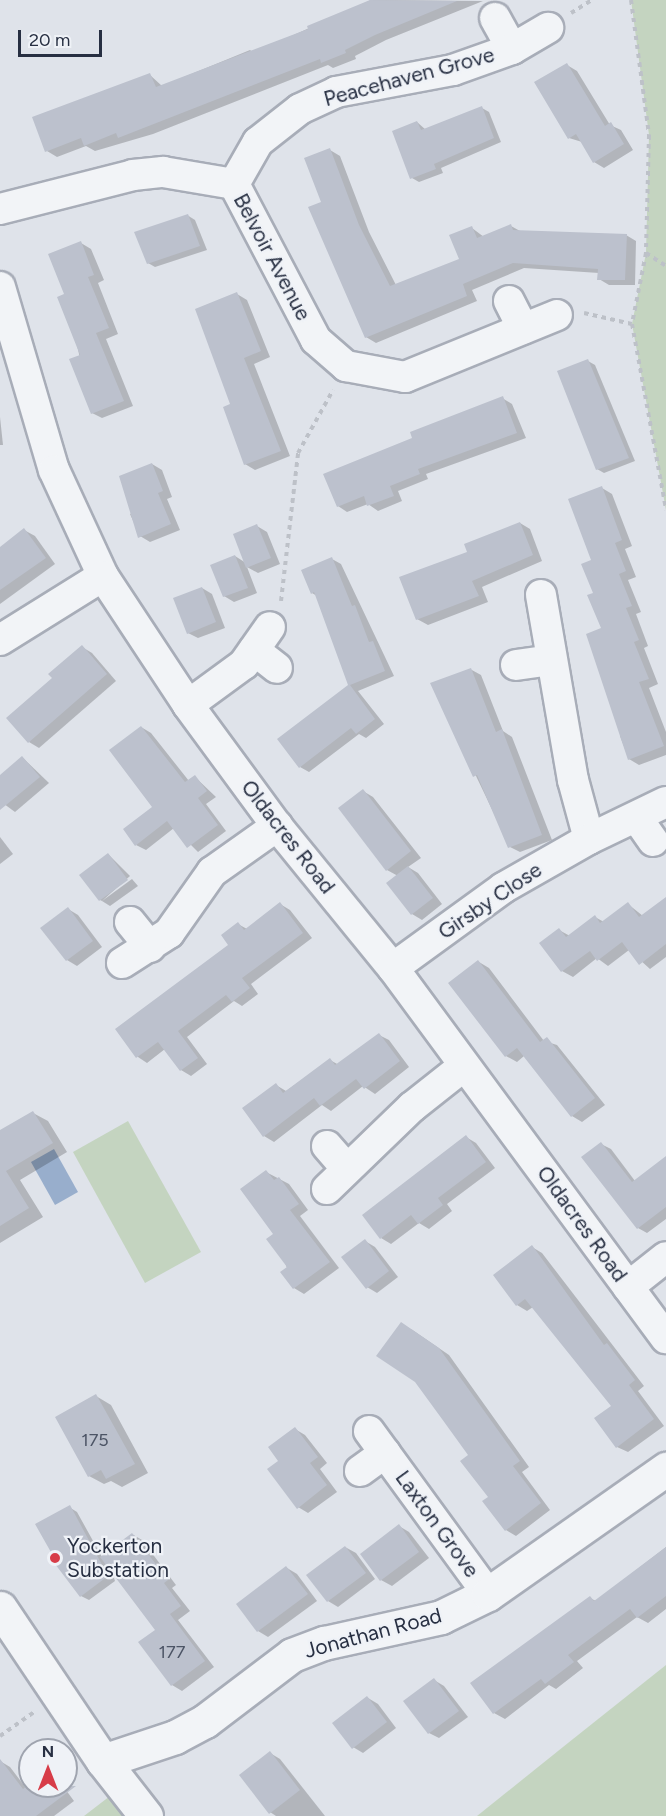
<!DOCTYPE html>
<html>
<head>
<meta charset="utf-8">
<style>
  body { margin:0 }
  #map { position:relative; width:666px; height:1816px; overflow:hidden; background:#dfe3ea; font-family:Figtree,sans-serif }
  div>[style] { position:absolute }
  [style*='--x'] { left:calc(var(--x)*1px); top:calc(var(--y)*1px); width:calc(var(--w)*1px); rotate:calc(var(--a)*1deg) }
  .green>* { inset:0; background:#c4d4c0 }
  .water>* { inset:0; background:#98aecc }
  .shadow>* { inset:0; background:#0003 }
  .building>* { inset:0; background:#bcc1cd }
  .path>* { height:4px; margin-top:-2px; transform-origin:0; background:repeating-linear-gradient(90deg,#bdc1c8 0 4.5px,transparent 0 9px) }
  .roads { filter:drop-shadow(2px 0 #a8adb8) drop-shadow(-2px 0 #a8adb8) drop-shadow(0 2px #a8adb8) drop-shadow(0 -2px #a8adb8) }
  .minor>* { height:30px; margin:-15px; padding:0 15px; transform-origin:15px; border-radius:15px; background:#f2f4f7 }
  .tertiary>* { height:33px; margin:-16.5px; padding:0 16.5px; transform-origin:16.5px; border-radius:16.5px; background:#f2f4f7 }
  .dots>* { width:16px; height:16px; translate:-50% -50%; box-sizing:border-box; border:3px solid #eff2f7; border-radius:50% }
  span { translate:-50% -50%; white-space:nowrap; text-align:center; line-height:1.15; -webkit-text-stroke:4.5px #eff2f7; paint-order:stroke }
  .number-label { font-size:18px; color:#4c5465 }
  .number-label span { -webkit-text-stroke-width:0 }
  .street-label { font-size:21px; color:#272f42 }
  .poi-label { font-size:21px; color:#272f42 }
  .left { translate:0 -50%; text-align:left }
  .north { position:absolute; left:18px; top:1738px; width:60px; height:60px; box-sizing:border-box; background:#eff2f7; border:2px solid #9fa4af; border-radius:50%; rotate:0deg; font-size:16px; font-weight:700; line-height:24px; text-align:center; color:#272f42 }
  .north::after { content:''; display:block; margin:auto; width:21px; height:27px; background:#d73c48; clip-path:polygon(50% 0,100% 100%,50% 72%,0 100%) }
  .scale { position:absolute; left:18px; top:30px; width:84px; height:27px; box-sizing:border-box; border:3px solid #272f42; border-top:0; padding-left:8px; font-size:18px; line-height:21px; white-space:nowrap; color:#272f42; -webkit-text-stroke:4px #eff2f7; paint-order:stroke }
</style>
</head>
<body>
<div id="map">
  <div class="green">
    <i style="clip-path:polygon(631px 0,666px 0,666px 510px,632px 324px,646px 253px,649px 135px)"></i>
    <i style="clip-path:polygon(128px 1121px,201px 1252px,145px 1283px,73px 1152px)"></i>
    <i style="clip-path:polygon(666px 1665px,666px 1816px,477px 1816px,568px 1743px)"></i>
    <i style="clip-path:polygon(110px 1796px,125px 1816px,84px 1816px)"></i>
  </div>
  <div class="water">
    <i style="clip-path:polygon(54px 1149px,78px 1192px,55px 1205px,31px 1162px)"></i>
  </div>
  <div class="shadow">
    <i style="clip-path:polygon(371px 0,483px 1px,386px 40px,355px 56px,356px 59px,333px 68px,328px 65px,153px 134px,95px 151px,86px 146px,57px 157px,47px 151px,150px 75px,162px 86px,250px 50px,254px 53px)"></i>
    <i style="clip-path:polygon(567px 65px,577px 71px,610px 125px,621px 130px,633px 150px,604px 168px,594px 162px,582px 142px,569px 138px)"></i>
    <i style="clip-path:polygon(482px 108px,489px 112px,501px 142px,441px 168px,443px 173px,419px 182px,412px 178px,417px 122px,426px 130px)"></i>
    <i style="clip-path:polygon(330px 150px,340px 156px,369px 232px,396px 285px,461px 260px,472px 228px,484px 237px,511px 226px,520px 231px,626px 235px,636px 241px,635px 285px,609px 285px,599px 279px,599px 273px,524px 268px,472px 290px,477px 301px,376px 343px,366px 337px,323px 203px)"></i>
    <i style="clip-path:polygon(187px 215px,195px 220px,207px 250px,155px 267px,148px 263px)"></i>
    <i style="clip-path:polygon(81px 243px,91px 249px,104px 280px,98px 283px,118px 334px,106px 339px,133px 406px,102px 418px,92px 413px,66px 295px)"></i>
    <i style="clip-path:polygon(237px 294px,247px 300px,270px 357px,254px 364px,290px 456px,255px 470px,245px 464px,232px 405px)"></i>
    <i style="clip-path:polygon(588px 361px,595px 365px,635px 461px,604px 473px,597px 469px)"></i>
    <i style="clip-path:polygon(502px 398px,512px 404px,526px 438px,426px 474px,428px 479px,398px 491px,402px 501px,378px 511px,368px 504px,347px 512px,338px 506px)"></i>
    <i style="clip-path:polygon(0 417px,3px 445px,0 445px)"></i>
    <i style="clip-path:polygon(152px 464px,162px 470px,172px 497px,167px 499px,180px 530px,150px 542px,140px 536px,130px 514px,135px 512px)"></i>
    <i style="clip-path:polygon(602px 488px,612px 494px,632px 546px,625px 549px,636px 577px,628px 580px,641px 612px,636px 614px,648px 646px,644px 648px,658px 684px,649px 688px,666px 732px,666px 755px,639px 765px,629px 759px,620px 736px,623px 734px,595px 594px,593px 561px)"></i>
    <i style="clip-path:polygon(520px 523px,530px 529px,542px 561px,482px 587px,488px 602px,428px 625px,417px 619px,469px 553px)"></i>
    <i style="clip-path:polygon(257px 526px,267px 532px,280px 564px,258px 573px,247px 567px,257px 593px,234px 602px,224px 596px,235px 556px,246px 563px)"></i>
    <i style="clip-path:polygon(24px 530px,35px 536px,55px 564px,0 604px,0 548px)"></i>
    <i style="clip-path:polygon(332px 559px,341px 564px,394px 676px,358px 691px,384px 724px,366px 738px,359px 734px,309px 772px,300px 767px,350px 686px,317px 596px,312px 593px)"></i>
    <i style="clip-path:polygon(202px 588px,212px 594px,225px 628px,198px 638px,188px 633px)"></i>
    <i style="clip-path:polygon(82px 647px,92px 653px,116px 681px,39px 748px,29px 742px,54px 678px)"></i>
    <i style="clip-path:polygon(470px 669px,481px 675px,503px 731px,512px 737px,552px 840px,520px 852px,510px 847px,432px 684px)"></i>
    <i style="clip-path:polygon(141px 727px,151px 733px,189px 781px,195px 777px,216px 797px,206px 804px,226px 831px,198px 852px,174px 828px,146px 850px,136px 845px,154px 807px)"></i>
    <i style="clip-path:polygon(23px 758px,49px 783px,15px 812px,0 801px,0 777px)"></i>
    <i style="clip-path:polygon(363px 791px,373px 797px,421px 858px,408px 867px,418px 873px,442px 904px,422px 920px,412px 914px,398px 876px,387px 870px)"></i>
    <i style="clip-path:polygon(0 837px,13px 854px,0 864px)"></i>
    <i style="clip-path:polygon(108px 854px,130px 876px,102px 901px,100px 900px)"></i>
    <i style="clip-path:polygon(132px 879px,138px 886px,110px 906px,102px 901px)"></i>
    <i style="clip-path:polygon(666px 901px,666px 957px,650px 969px,629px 950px,608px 966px,597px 958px,573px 977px,562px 971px,541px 944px,559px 930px,570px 936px,595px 917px,604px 922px,628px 904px,643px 916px)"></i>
    <i style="clip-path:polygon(280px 904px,290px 910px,312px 938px,251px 984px,258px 994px,242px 1006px,234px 1001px,187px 1037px,207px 1064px,191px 1076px,181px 1070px,165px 1049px,147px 1063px,138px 1057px,117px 1029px,230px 945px,238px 924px,247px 929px)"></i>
    <i style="clip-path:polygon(68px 909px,78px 915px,102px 947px,77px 966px,67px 960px)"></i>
    <i style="clip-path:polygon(479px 962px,489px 968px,544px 1041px,557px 1045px,605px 1105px,582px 1122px,572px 1116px,524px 1056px,517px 1062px,506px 1056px)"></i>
    <i style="clip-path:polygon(379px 1035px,389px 1040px,409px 1067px,375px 1094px,363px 1086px,331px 1111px,322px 1105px,274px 1142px,264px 1136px,276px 1085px,286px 1091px,330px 1060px,339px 1065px)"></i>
    <i style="clip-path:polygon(33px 1113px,48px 1121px,67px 1152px,20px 1180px,43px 1217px,0 1243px,0 1132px)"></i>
    <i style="clip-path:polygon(466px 1137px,476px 1143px,495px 1168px,447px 1204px,452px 1211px,429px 1229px,419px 1223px,391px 1244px,381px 1238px)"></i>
    <i style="clip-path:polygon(601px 1144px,611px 1149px,635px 1181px,666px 1158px,666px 1219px,647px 1233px,638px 1228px)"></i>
    <i style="clip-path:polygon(266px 1172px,289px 1184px,308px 1210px,300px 1216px,339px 1268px,304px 1294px,294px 1288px,275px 1234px)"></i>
    <i style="clip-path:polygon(365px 1241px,375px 1247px,398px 1277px,377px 1293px,367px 1287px)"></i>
    <i style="clip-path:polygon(532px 1247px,542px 1253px,644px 1386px,638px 1391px,664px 1426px,628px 1452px,617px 1447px,613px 1406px,533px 1307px,527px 1311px,517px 1305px)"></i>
    <i style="clip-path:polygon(411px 1329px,449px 1355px,529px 1467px,522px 1472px,550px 1510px,516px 1536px,506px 1530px)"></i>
    <i style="clip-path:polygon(96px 1396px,111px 1405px,148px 1473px,122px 1487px,111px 1481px,104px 1484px,89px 1476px)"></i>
    <i style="clip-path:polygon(295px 1429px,305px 1435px,327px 1463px,320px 1469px,337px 1492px,308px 1513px,298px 1507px,280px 1461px)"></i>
    <i style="clip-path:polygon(69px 1507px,77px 1512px,102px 1557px,132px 1534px,142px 1540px,176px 1585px,172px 1588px,190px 1611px,178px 1620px,214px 1667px,182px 1691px,172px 1685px,140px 1643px,157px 1630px,111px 1569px,115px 1581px,89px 1600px,81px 1596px,54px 1555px)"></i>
    <i style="clip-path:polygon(399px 1526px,409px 1532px,429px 1558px,392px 1586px,381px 1580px)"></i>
    <i style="clip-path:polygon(345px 1547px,356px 1553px,375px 1579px,338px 1607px,328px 1601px)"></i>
    <i style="clip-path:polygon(666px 1547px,666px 1609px,648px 1623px,637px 1617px,577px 1661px,583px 1668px,556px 1689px,549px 1685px,505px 1719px,494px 1713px,472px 1683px,590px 1598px,596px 1601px)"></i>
    <i style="clip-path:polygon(287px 1568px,297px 1574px,317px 1601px,268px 1637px,258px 1631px,238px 1604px)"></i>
    <i style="clip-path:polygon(434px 1680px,444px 1686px,468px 1717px,439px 1738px,429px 1733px)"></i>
    <i style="clip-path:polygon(368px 1698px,378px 1704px,396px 1728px,363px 1753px,353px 1747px)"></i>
    <i style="clip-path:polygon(270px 1753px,280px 1759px,325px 1816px,276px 1816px,270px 1812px)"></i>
    <i style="clip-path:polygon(0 1761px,10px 1767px,26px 1788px,63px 1786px,74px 1801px,54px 1816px,0 1816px)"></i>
  </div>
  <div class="building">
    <i style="clip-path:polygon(370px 0,457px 1px,375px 35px,345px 50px,346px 53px,321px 63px,320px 59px,118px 138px,116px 133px,84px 146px,81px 138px,45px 152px,32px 117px,150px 73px,156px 87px,308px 29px,307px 26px)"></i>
    <i style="clip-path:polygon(567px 63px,605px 126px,611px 122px,624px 144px,593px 163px,576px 134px,568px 139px,534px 82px)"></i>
    <i style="clip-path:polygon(482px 106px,494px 138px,434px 164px,436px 169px,410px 179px,392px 131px,417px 121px,421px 130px)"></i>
    <i style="clip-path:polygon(330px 148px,359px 225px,390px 286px,459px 259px,449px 235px,472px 226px,477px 238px,511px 224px,513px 230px,627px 234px,625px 280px,597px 280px,598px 269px,513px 263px,463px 284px,467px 296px,365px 338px,308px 207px,321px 202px,304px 158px)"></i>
    <i style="clip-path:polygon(188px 214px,200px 246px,147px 264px,134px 232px)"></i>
    <i style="clip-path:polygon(81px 241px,94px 275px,88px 277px,109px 328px,96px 333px,124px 401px,91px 414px,69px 359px,80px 355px,57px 297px,64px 294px,48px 254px)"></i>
    <i style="clip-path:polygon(237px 292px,261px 351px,244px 358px,281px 451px,244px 465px,223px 407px,230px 404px,195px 309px)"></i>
    <i style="clip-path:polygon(588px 359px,629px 458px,596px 470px,557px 371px)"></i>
    <i style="clip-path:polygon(503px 396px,517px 433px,418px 469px,420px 474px,390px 486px,394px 496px,367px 506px,364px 496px,337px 507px,323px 474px,412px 438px,410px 432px)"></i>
    <i style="clip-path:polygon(152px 463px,163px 491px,158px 493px,171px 524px,138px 538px,119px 476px)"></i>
    <i style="clip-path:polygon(602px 486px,622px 540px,615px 543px,626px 571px,619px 574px,632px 606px,626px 608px,639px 640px,634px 642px,649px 679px,639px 682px,664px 746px,628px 760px,586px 634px,601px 628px,587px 595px,593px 593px,581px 564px,591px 560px,568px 499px)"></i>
    <i style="clip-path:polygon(520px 522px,533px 555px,472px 581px,479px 596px,416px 620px,399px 577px,467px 552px,464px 544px)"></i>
    <i style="clip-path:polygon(257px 524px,271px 558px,246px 568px,233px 534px)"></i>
    <i style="clip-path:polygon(24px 528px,46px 558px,0 590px,0 547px)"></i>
    <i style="clip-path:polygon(235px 555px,248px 588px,223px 597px,210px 565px)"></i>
    <i style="clip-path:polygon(332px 557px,352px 606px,355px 605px,369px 642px,373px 641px,385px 671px,350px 685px,375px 719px,356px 734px,351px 728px,299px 768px,277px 739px,348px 685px,314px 592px,311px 594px,301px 570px)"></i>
    <i style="clip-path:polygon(202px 587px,216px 622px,187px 634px,173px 598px)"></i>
    <i style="clip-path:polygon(82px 645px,107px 674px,28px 743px,6px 718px,52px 678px,48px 674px)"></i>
    <i style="clip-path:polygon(471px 668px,496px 732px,502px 729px,542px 835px,508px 848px,477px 775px,473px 777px,430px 683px)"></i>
    <i style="clip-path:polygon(141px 726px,185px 782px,195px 775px,207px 791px,198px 798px,218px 825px,187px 848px,167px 821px,135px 846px,123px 829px,152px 807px,109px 750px)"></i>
    <i style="clip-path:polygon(22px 756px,40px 777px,0 810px,0 775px)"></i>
    <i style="clip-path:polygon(363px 789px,411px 851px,386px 871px,338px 808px)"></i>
    <i style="clip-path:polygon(108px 853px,128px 880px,99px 901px,79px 875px)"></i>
    <i style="clip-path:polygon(408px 866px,433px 898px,411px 915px,386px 883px)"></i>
    <i style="clip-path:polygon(666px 897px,666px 944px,639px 965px,622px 942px,597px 961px,590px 951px,561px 972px,539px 943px,559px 928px,566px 937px,595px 915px,600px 923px,628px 902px,639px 917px)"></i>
    <i style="clip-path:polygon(280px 902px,303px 933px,242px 978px,250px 988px,232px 1002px,226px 995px,178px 1031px,198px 1058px,180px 1071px,158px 1042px,136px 1058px,115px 1029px,228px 945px,221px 935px,238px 922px,244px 930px)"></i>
    <i style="clip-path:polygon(68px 907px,93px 941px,66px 961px,40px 928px)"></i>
    <i style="clip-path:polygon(478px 960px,540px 1042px,547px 1037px,595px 1098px,571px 1117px,517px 1048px,505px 1057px,448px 983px)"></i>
    <i style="clip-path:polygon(379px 1033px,400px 1061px,364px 1089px,356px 1079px,320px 1106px,314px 1098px,263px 1137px,242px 1108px,276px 1083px,283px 1093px,330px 1058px,335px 1065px)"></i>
    <i style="clip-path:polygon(33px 1111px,53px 1143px,6px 1171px,29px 1208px,0 1226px,0 1130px)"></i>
    <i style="clip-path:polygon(466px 1135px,486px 1162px,438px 1198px,443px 1205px,418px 1224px,411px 1215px,380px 1239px,362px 1215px)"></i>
    <i style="clip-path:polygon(601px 1142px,632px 1182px,666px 1156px,666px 1207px,637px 1229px,581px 1157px)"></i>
    <i style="clip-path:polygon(266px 1170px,274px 1180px,279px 1177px,299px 1204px,290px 1210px,330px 1262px,293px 1289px,280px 1272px,287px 1267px,266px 1239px,273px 1234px,240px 1189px)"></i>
    <i style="clip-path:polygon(365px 1239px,389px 1271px,366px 1289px,341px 1257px)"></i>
    <i style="clip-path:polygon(532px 1245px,604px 1345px,607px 1343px,635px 1380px,629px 1385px,654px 1419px,616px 1448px,594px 1418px,611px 1406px,525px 1299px,516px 1306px,493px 1275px)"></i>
    <i style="clip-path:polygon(401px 1322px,439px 1348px,520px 1461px,513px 1466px,541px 1503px,505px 1531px,482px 1501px,488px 1497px,460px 1461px,468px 1455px,442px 1419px,415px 1382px,376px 1356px)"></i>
    <i style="clip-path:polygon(96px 1394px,135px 1464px,106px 1479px,101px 1470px,88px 1477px,55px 1417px)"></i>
    <i style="clip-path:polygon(295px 1427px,318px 1457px,310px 1463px,327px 1485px,297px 1509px,267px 1469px,278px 1461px,268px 1447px)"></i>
    <i style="clip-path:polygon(70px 1505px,108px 1576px,80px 1597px,49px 1556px,52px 1554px,35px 1524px)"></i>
    <i style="clip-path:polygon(399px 1524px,419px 1552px,380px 1581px,360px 1554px)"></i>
    <i style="clip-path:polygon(132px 1533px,168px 1580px,164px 1583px,181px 1606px,170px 1614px,205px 1661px,171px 1686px,138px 1642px,155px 1630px,100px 1557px)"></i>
    <i style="clip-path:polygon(345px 1546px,366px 1573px,327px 1602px,306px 1575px)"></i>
    <i style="clip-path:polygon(666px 1547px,666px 1596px,637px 1618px,630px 1609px,568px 1655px,574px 1662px,545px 1684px,541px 1679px,493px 1714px,470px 1683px,590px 1596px,594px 1601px)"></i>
    <i style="clip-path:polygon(286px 1566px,308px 1594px,257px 1632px,236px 1604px)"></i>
    <i style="clip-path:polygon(434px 1678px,459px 1711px,428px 1734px,403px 1701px)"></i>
    <i style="clip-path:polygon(367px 1696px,387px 1722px,352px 1749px,332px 1723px)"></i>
    <i style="clip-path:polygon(270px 1751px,300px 1790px,269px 1814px,239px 1775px)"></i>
    <i style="clip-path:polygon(0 1759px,23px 1789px,27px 1786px,76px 1786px,36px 1816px,0 1816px)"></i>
  </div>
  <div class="path">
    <i style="--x:631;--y:0;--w:136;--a:82.4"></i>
    <i style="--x:649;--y:135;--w:118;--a:91.5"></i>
    <i style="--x:646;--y:253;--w:72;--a:101.2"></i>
    <i style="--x:632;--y:324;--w:189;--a:79.6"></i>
    <i style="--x:571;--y:13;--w:25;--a:-32"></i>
    <i style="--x:646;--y:253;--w:24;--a:33"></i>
    <i style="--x:584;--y:313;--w:49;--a:12.9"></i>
    <i style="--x:281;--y:601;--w:149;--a:-83.4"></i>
    <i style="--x:298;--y:453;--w:72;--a:-60.9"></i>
    <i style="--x:0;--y:1736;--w:42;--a:-35.2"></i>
  </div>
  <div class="roads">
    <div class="minor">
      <i style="--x:495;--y:18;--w:35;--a:61"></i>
      <i style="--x:234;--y:184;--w:48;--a:-60.3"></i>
      <i style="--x:258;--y:142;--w:53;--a:-38.2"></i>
      <i style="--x:300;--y:109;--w:40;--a:-25"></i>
      <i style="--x:336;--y:92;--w:119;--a:-10.6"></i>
      <i style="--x:453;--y:70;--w:63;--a:-19.6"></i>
      <i style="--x:512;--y:49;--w:42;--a:-30.3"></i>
      <i style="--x:0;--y:209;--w:137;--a:-14.3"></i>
      <i style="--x:133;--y:175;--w:30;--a:-6"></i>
      <i style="--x:163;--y:172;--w:72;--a:9.6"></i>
      <i style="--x:234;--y:184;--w:176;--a:62.3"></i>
      <i style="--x:316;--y:340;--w:40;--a:41"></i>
      <i style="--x:346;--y:366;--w:60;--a:10.6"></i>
      <i style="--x:405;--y:377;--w:164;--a:-22.2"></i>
      <i style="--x:0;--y:287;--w:191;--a:73.6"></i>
      <i style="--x:54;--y:470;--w:117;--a:65.2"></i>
      <i style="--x:103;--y:576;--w:154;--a:56.6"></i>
      <i style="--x:188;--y:705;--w:150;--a:53.7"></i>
      <i style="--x:277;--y:826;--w:183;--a:50.8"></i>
      <i style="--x:393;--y:968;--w:460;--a:53.6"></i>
      <i style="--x:509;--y:301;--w:31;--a:63"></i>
      <i style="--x:541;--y:595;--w:188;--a:80.2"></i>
      <i style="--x:573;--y:780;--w:61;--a:74.8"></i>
      <i style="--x:0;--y:640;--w:121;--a:-31.9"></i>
      <i style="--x:254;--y:650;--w:29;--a:38"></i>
      <i style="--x:516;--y:665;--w:34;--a:-8"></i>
      <i style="--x:188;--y:705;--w:69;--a:-36.2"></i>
      <i style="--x:244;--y:664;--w:45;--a:-54.9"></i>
      <i style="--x:637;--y:818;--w:28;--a:55"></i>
      <i style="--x:130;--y:922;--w:32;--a:51"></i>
      <i style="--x:122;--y:963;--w:56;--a:-32.6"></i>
      <i style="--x:169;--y:933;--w:75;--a:-54.8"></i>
      <i style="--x:212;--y:872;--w:80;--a:-35.3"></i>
      <i style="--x:393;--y:968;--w:136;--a:-36"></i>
      <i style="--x:503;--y:888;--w:99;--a:-29.7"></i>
      <i style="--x:589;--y:839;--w:85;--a:-25.7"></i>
      <i style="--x:327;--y:1146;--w:30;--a:49"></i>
      <i style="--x:327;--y:1189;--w:118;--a:-44"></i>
      <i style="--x:412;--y:1107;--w:66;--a:-38.3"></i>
      <i style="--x:628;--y:1287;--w:48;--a:-38.3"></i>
      <i style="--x:369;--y:1431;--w:202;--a:53.9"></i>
      <i style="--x:360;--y:1471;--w:31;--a:-36"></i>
    </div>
    <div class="tertiary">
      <i style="--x:0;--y:1608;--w:184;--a:56.1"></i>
      <i style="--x:103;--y:1761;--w:70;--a:52"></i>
      <i style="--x:103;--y:1761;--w:76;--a:-18.4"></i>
      <i style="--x:175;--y:1737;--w:34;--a:-28"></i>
      <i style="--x:205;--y:1721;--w:109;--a:-37.2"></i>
      <i style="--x:292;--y:1655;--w:34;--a:-21"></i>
      <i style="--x:324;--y:1643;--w:120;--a:-12.5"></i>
      <i style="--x:441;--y:1617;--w:52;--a:-26.1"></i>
      <i style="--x:488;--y:1594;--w:218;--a:-35.1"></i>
    </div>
  </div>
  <div class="dots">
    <i style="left:55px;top:1558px;background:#d73c48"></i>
  </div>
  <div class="number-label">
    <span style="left:95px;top:1440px">175</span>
    <span style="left:172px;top:1652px">177</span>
  </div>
  <div class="street-label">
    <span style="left:409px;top:77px;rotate:-15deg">Peacehaven Grove</span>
    <span style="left:272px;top:257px;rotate:62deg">Belvoir Avenue</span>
    <span style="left:288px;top:837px;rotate:52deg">Oldacres Road</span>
    <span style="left:490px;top:901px;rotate:-34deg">Girsby Close</span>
    <span style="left:582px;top:1224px;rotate:54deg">Oldacres Road</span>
    <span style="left:437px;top:1524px;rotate:54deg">Laxton Grove</span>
    <span style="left:373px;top:1633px;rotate:-15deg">Jonathan Road</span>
  </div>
  <div class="poi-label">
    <span class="left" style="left:67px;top:1558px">Yockerton<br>Substation</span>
  </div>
  <div class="north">N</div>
  <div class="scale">20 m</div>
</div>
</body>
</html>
